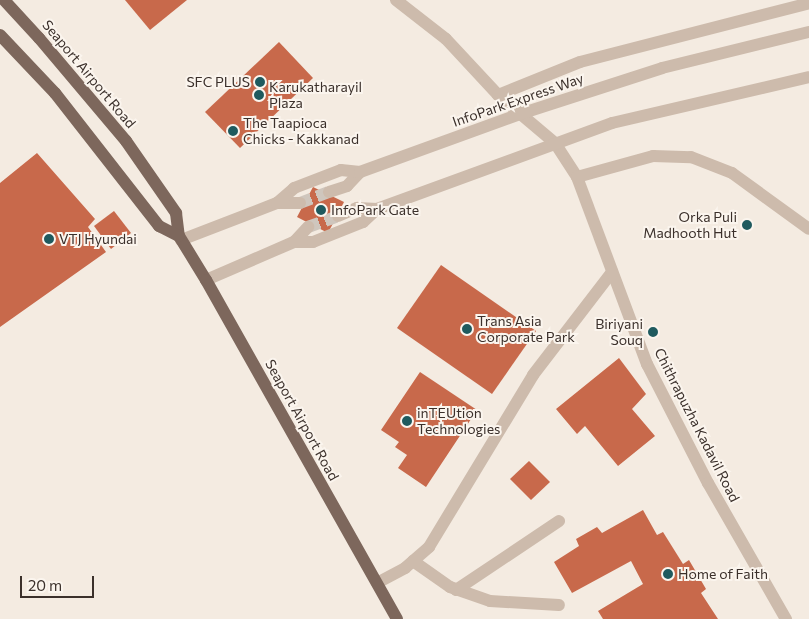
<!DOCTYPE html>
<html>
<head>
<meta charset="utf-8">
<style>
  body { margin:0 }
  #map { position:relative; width:809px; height:619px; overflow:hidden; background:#f4ebe1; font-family:Commissioner,sans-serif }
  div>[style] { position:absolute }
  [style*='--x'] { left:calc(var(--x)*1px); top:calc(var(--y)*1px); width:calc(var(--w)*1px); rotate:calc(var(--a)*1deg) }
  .building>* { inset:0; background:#c8694b }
  .street-tunnel>* { height:12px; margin-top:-6px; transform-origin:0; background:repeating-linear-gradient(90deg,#cfc6bd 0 12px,transparent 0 18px) }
  .lane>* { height:12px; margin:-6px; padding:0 6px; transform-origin:6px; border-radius:6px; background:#cdbbac }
  .street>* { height:12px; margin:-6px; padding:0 6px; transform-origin:6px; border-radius:6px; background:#cdbbac }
  .primary>* { height:12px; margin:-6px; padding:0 6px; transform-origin:6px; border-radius:6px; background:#7d675c }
  .dots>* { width:14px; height:14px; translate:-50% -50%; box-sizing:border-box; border:2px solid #fbf5ee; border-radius:50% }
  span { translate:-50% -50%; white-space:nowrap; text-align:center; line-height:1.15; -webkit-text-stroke:4px #fbf5ee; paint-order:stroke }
  .street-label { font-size:14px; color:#3b302b }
  .poi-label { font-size:14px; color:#3b302b }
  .right { translate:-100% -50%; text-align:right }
  .left { translate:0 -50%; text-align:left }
  .scale { position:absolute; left:20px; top:576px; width:74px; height:22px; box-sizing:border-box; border:2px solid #3b302b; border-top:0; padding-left:6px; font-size:15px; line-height:18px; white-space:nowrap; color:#3b302b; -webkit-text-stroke:4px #fbf5ee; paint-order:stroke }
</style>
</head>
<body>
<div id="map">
  <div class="building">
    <i style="clip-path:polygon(125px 0,187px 0,150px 30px)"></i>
    <i style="clip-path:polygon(279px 42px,313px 78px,240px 148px,205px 112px)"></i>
    <i style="clip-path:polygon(37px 153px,95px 219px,88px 227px,106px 252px,0 327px,0 183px)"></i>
    <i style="clip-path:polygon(313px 187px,344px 202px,328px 233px,297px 217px)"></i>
    <i style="clip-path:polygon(114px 211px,131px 233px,111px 249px,94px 226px)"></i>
    <i style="clip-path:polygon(441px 265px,536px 331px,492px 394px,397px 328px)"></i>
    <i style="clip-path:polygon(619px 358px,646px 394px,632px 409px,655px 436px,618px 466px,585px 426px,577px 434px,556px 409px)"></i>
    <i style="clip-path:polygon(420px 372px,477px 410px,426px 487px,398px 468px,407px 455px,395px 447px,399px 442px,381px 430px)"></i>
    <i style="clip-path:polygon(529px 461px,550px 482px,531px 500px,510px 479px)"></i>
    <i style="clip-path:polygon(643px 510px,657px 535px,663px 532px,683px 564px,689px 560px,706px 589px,701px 593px,718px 619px,603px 619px,598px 611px,643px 584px,631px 561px,572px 593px,554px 562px,579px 546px,576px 539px,597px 527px,602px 533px)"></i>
  </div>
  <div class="street-tunnel">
    <i style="--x:300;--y:203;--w:31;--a:-21"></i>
    <i style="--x:308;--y:227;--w:32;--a:-20"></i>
  </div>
  <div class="lane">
    <i style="--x:413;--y:561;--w:45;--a:35.1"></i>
    <i style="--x:450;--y:587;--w:42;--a:19.3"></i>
    <i style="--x:490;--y:601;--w:69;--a:3.3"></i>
    <i style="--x:377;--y:583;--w:32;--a:-28"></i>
    <i style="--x:405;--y:568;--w:32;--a:-41"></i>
    <i style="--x:429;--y:547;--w:201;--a:-58.8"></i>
    <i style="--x:533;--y:375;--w:130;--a:-52.5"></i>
    <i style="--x:456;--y:590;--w:124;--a:-33.8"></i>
  </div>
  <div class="street">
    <i style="--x:396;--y:0;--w:63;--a:38"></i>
    <i style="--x:446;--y:39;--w:76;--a:47.1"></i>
    <i style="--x:498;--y:95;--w:75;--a:40.1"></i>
    <i style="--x:555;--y:143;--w:40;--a:57.1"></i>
    <i style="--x:577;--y:177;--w:200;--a:69.5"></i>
    <i style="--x:647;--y:364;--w:134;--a:62.9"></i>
    <i style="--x:708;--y:483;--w:157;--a:60.2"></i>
    <i style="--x:498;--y:95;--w:88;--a:-21.9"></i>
    <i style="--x:580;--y:62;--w:236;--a:-14.4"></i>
    <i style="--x:577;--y:177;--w:79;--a:-15.4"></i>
    <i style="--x:653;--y:156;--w:38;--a:2"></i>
    <i style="--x:691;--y:157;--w:44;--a:21.3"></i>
    <i style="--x:732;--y:173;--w:95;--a:36"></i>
    <i style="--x:329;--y:192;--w:19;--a:-18"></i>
    <i style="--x:347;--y:186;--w:19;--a:-47"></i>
    <i style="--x:277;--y:203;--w:23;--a:0"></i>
    <i style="--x:338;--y:216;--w:21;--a:-23"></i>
    <i style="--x:357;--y:208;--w:20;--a:3"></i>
    <i style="--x:181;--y:240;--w:103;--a:-21.1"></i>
    <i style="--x:277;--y:203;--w:23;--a:-41"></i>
    <i style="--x:294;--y:188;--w:50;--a:-21"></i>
    <i style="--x:341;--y:170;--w:19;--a:6"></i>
    <i style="--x:360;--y:172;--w:170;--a:-19.9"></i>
    <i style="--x:520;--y:114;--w:149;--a:-17.9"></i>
    <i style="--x:662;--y:68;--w:151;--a:-13.8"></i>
    <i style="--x:294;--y:242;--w:21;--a:-47"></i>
    <i style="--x:206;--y:280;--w:96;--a:-23.4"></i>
    <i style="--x:294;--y:242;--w:19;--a:0"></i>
    <i style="--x:313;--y:242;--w:54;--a:-21.8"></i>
    <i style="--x:363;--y:222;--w:19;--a:-43"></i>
    <i style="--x:377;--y:209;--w:250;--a:-20.1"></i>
    <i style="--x:612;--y:123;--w:202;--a:-13.1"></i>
  </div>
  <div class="primary">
    <i style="--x:4;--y:0;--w:52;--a:47.4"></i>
    <i style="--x:39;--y:38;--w:135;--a:49.8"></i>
    <i style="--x:126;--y:141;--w:88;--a:55.2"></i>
    <i style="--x:176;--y:213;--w:23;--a:83"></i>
    <i style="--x:179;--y:236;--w:52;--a:58.5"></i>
    <i style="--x:206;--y:280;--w:389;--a:60.6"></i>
    <i style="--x:0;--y:35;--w:80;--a:46.5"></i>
    <i style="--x:55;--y:93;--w:169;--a:52"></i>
    <i style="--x:159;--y:226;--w:22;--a:27"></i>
  </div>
  <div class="dots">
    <i style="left:260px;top:82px;background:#1f5a5e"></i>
    <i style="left:259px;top:95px;background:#1f5a5e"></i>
    <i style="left:233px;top:131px;background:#1f5a5e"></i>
    <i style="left:321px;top:210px;background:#1f5a5e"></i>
    <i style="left:747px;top:225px;background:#1f5a5e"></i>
    <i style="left:49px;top:239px;background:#1f5a5e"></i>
    <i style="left:467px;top:329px;background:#1f5a5e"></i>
    <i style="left:653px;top:332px;background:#1f5a5e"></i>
    <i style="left:407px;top:421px;background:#1f5a5e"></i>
    <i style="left:668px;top:574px;background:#1f5a5e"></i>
  </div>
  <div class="street-label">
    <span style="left:89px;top:74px;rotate:50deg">Seaport Airport Road</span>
    <span style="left:518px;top:100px;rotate:-19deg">InfoPark Express Way</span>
    <span style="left:302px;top:420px;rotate:61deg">Seaport Airport Road</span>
    <span style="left:697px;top:425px;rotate:63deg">Chithrapuzha Kadavil Road</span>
  </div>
  <div class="poi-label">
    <span class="right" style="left:250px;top:82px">SFC PLUS</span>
    <span class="left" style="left:269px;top:95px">Karukatharayil<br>Plaza</span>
    <span class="left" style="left:243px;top:131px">The Taapioca<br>Chicks - Kakkanad</span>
    <span class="left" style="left:331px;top:210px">InfoPark Gate</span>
    <span class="right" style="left:737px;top:225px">Orka Puli<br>Madhooth Hut</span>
    <span class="left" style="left:59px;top:239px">VTJ Hyundai</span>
    <span class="left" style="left:477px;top:329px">Trans Asia<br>Corporate Park</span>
    <span class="right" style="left:643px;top:332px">Biriyani<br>Souq</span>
    <span class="left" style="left:417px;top:421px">inTEUtion<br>Technologies</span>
    <span class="left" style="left:678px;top:574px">Home of Faith</span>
  </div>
  <div class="scale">20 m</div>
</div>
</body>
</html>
